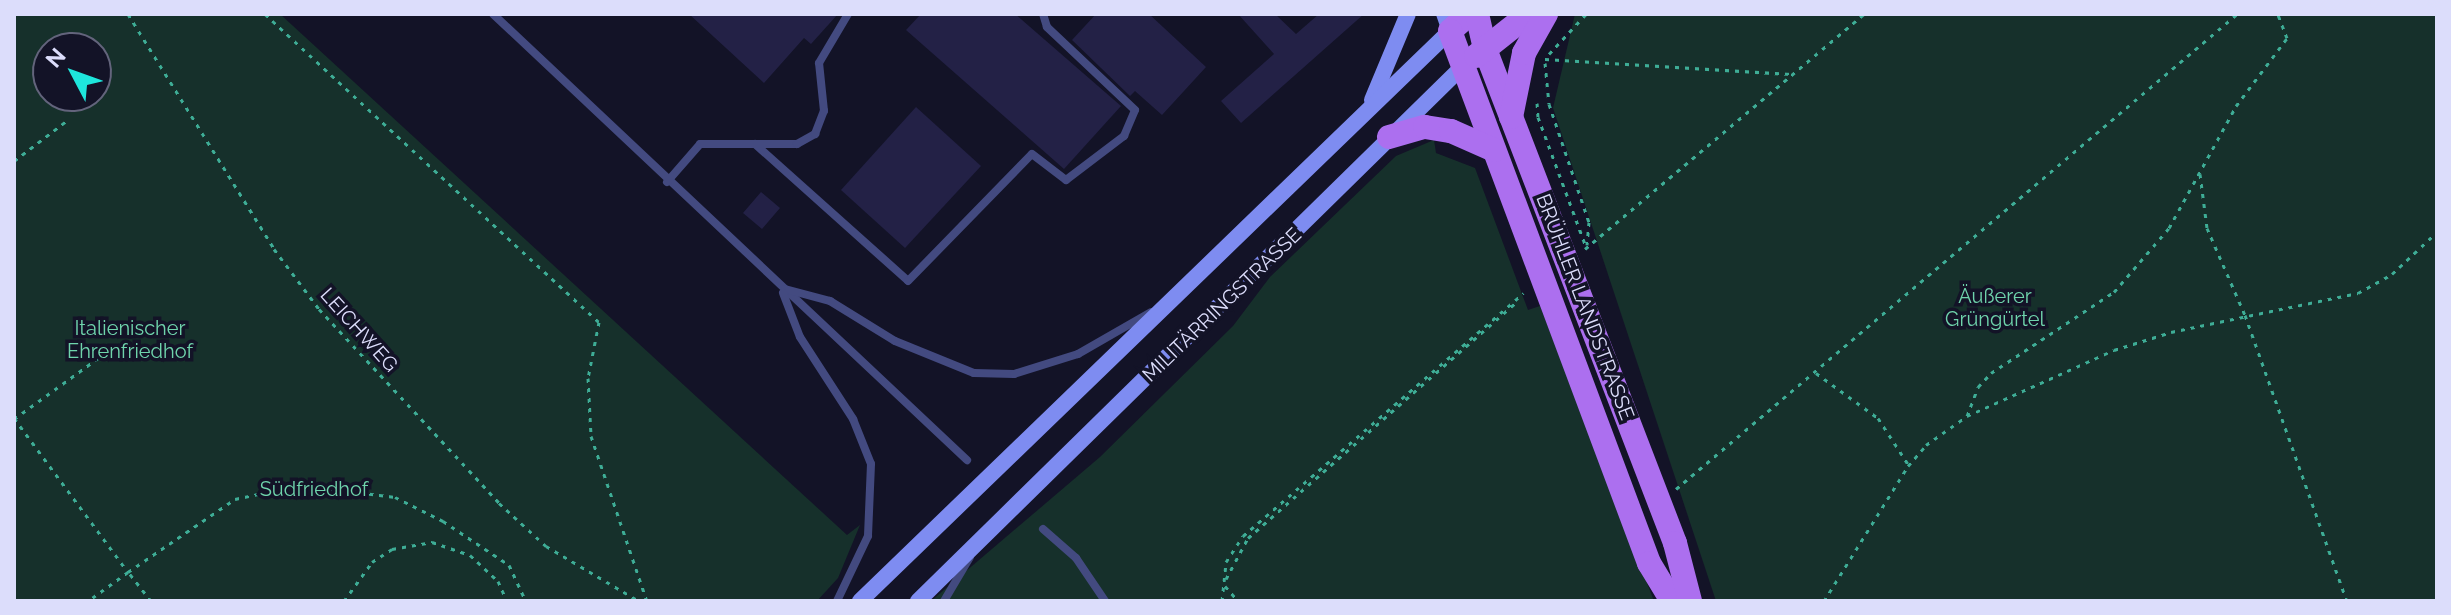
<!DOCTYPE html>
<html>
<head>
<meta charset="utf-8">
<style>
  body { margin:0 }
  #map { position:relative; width:2451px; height:615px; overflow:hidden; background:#131327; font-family:Raleway,sans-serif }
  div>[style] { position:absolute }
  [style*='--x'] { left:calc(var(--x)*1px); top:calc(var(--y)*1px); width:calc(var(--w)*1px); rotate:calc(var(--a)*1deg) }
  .green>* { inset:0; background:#16302b }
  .building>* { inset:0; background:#232146 }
  .path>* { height:3px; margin-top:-1.5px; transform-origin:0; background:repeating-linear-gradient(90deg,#3ead96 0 4px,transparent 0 10px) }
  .lane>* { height:8px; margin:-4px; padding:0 4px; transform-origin:4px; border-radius:4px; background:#434a80 }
  .secondary>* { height:16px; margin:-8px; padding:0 8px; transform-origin:8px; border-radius:8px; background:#7e8cf1 }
  .primary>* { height:24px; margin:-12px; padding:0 12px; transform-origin:12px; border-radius:12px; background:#ac6fef }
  span { translate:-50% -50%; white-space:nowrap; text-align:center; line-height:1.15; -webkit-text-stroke:7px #131327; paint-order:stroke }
  .park-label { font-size:20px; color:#6fd4ac }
  .street-label { font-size:20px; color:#dcddfb }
  .frame { position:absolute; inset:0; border:16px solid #dcddfb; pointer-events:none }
  .north { position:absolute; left:32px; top:32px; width:80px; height:80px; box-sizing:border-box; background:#131327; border:2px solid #63647c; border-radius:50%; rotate:311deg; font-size:22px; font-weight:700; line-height:32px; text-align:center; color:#dcddfb }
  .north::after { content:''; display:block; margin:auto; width:28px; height:36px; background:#1ee6dc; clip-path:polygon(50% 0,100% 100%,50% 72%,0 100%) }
</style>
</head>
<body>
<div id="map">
  <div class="green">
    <i style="clip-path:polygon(evenodd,14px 14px,280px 14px,847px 535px,860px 525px,838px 578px,817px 601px,14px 601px,14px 14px,48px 48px,96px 48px,96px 96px,48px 96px,48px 48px)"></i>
    <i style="clip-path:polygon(1575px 14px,2437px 14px,2437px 601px,1716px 601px,1553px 108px)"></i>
    <i style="clip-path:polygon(1434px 140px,1436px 153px,1475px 168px,1528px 310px,1540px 306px,1654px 601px,931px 601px,1100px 457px,1233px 326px,1270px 277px,1396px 156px)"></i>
  </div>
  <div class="building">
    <i style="clip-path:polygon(689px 14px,838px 14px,811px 44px,804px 38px,764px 83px)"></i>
    <i style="clip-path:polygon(921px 14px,1015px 14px,1121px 106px,1064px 169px,906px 30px)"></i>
    <i style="clip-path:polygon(1096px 14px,1149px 14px,1206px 67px,1162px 115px,1135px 91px,1130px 96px,1072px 40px)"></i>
    <i style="clip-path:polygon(1238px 14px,1275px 14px,1296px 34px,1319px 14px,1364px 14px,1241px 123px,1221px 101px,1274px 54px)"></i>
    <i style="clip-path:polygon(916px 107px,981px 166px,905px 248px,841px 190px)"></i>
    <i style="clip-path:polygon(761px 192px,780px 208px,762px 229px,743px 213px)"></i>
  </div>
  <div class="path">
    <i style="--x:128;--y:14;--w:277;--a:58.1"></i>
    <i style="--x:274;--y:249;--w:75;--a:53.1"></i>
    <i style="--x:319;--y:309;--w:265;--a:47.1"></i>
    <i style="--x:499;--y:503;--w:64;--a:42.5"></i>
    <i style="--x:546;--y:546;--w:108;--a:30.6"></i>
    <i style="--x:265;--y:14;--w:454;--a:42.7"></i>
    <i style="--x:599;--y:322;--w:57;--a:101.1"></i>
    <i style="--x:588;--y:378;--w:58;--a:87"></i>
    <i style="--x:591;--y:436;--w:174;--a:71.3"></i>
    <i style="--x:1549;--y:54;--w:54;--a:-47.2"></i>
    <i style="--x:1545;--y:59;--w:247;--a:3.5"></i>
    <i style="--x:1545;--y:63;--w:41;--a:84.4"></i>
    <i style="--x:1549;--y:104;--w:125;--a:71.3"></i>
    <i style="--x:1589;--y:222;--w:23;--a:95"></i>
    <i style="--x:1537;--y:103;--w:14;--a:86"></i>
    <i style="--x:1538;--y:117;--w:139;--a:69.7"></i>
    <i style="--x:14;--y:161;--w:69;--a:-37.4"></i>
    <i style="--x:2200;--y:174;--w:54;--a:82.6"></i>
    <i style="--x:2207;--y:228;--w:95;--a:66.4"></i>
    <i style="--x:2245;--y:315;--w:304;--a:70.4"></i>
    <i style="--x:1585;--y:249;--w:365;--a:-40.1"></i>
    <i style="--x:1816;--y:373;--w:77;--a:36"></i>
    <i style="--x:1878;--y:418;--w:55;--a:56.9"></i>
    <i style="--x:1967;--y:416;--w:31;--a:-69"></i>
    <i style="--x:1978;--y:387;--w:19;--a:-47"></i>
    <i style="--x:1991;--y:373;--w:147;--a:-33.4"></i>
    <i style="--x:2114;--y:292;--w:84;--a:-49.3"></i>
    <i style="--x:2169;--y:228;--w:139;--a:-61.2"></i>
    <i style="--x:2236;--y:106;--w:85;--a:-53.1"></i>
    <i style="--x:2287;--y:38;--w:26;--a:-111"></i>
    <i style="--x:14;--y:418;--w:192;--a:53.5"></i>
    <i style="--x:128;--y:572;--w:49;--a:144.1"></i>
    <i style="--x:14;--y:419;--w:121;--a:-35.9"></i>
    <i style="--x:1676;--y:489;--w:735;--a:-40.25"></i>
    <i style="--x:1226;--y:579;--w:47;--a:-61.8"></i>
    <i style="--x:1248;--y:538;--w:358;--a:-41.3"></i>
    <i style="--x:1225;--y:586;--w:20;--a:49"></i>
    <i style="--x:151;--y:601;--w:37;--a:-128"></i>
    <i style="--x:128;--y:572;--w:130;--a:-34.3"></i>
    <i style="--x:235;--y:499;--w:66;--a:-12.2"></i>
    <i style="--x:300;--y:485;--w:96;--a:7.2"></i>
    <i style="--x:395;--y:497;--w:54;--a:26.6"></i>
    <i style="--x:443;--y:521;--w:79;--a:33.7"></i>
    <i style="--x:509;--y:565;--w:40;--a:65"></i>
    <i style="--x:344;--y:601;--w:48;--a:-54.3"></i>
    <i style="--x:372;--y:562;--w:24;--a:-33"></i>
    <i style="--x:392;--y:549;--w:41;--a:-9.9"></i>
    <i style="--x:432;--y:542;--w:40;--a:18.9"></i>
    <i style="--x:470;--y:555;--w:38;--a:43"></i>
    <i style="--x:498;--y:581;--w:22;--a:66"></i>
    <i style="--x:1222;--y:601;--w:39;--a:-84"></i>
    <i style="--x:1226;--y:562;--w:31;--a:-57"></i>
    <i style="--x:1243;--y:536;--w:371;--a:-40.9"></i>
    <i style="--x:1824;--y:601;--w:159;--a:-58.1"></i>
    <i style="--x:1908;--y:466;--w:28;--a:-49"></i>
    <i style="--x:1926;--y:445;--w:50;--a:-35.3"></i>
    <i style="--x:1967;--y:416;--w:161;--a:-24.2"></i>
    <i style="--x:2114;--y:350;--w:60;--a:-17.5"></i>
    <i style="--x:2171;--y:332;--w:191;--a:-11.8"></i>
    <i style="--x:2358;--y:293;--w:39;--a:-29"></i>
    <i style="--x:2392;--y:274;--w:62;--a:-43"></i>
  </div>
  <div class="lane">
    <i style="--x:493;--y:14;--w:651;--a:43.26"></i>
    <i style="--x:755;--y:144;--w:205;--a:41.8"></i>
    <i style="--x:908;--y:281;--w:177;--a:-45.7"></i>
    <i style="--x:1032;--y:154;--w:43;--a:37.4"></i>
    <i style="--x:1066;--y:180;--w:73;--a:-37.2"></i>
    <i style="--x:1124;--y:136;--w:28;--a:-67"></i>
    <i style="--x:1135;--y:110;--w:121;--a:-136.7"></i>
    <i style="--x:1047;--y:27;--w:14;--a:-107"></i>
    <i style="--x:667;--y:182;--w:50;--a:-49"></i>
    <i style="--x:700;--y:144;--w:97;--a:0"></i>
    <i style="--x:797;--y:144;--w:21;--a:-29"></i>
    <i style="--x:815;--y:134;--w:25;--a:-69"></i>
    <i style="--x:824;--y:111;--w:48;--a:-95.9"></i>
    <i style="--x:819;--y:63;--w:57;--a:-59.4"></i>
    <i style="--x:785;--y:289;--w:47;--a:14.9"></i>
    <i style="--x:830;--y:301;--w:76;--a:31.6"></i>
    <i style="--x:895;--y:341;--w:85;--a:22.1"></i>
    <i style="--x:974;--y:373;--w:40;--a:1.4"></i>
    <i style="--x:1014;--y:374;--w:67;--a:-17.4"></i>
    <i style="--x:1078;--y:354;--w:84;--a:-29.9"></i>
    <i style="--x:783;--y:293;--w:47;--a:68.9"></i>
    <i style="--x:800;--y:337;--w:98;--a:57.1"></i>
    <i style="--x:853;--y:419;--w:48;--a:68.2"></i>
    <i style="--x:871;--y:464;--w:72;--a:92.4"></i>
    <i style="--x:868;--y:536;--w:72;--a:115.5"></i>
    <i style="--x:1043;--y:529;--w:44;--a:41.3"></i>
    <i style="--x:1076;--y:558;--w:52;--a:56"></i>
    <i style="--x:944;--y:601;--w:51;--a:-59.4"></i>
  </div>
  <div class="secondary">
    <i style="--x:1372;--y:100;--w:93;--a:-67.3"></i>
    <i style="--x:860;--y:601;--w:820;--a:-44.01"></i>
    <i style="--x:1450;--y:31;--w:18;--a:-109"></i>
    <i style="--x:918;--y:601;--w:765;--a:-44.47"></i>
  </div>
  <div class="primary">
    <i style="--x:1469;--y:14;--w:25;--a:138"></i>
    <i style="--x:1450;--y:31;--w:568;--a:69.49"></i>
    <i style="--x:1649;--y:563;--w:44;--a:58.8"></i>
    <i style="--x:1477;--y:14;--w:36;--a:77"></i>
    <i style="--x:1485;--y:49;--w:529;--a:68.96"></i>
    <i style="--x:1675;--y:543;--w:60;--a:75.5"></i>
    <i style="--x:1476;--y:56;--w:68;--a:-38.4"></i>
    <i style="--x:1511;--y:117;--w:65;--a:-78.5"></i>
    <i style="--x:1524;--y:53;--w:45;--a:-60.6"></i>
    <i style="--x:1389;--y:137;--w:37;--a:-16"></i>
    <i style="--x:1425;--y:127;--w:26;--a:9"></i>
    <i style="--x:1451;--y:131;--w:47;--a:23.8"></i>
  </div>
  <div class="park-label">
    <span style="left:1995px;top:308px">Äußerer<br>Grüngürtel</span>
    <span style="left:130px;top:340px">Italienischer<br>Ehrenfriedhof</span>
    <span style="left:314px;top:489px">Südfriedhof</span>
  </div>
  <div class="street-label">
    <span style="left:1222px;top:305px;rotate:-44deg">MILITÄRRINGSTRASSE</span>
    <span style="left:1585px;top:307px;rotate:69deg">BRÜHLER LANDSTRASSE</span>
    <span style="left:359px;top:330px;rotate:48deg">LEICHWEG</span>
  </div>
  <div class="frame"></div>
  <div class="north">N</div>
</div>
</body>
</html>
